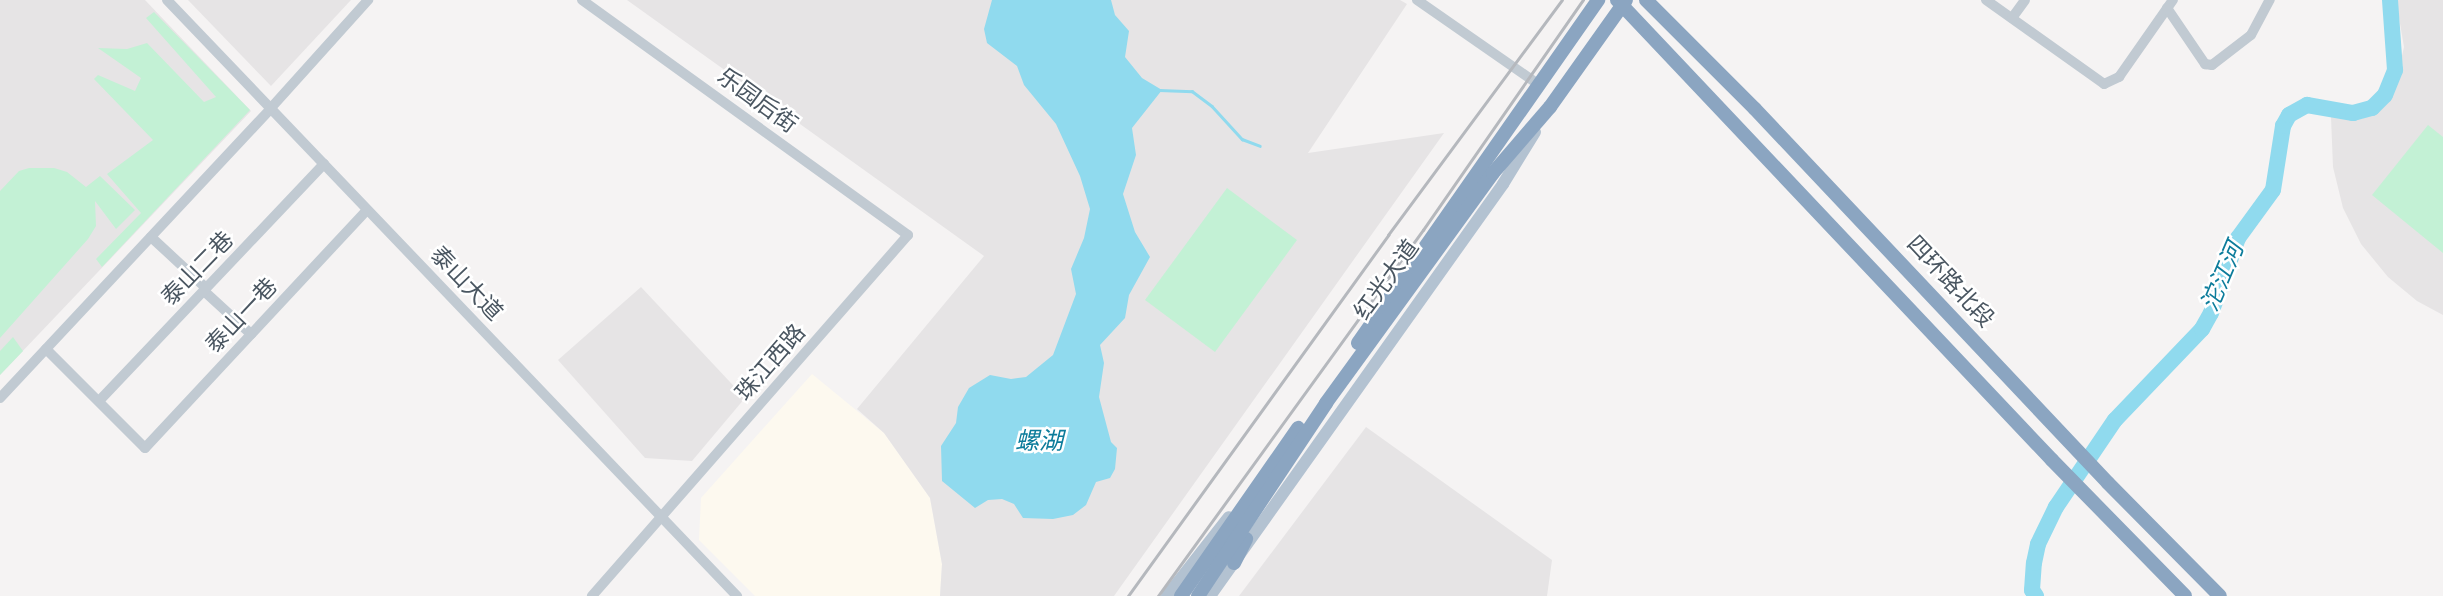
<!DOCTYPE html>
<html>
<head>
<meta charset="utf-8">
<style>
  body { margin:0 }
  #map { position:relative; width:2443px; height:596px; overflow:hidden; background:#f5f3f3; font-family:"Varela Round","Noto Sans SC",sans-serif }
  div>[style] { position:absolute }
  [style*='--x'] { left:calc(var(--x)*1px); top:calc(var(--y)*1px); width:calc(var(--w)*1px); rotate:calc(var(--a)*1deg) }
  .commercial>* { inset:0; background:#fdf9ef }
  .education>* { inset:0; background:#e6e4e5 }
  .green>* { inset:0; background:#c3f1d5 }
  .water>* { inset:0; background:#90daee }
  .stream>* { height:2.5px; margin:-1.25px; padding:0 1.25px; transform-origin:1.25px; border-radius:1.25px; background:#90daee }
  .river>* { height:16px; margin:-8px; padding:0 8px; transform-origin:8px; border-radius:8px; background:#90daee }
  .minor>* { height:10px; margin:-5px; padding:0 5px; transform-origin:5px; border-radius:5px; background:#c1cad2 }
  .major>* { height:12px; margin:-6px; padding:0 6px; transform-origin:6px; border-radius:6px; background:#b3c2d1 }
  .highway>* { height:14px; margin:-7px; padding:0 7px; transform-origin:7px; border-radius:7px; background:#8ba5c1 }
  .rail>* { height:2.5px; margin:-1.25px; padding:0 1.25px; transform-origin:1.25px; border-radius:1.25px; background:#b5b8bd }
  span { translate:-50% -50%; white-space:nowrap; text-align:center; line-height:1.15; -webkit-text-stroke:5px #fff; paint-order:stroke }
  .street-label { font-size:23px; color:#4a5661 }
  .water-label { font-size:24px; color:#0c7c9b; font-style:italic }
</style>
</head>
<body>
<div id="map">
  <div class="commercial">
    <i style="clip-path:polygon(812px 374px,884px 433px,930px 498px,942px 564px,940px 596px,755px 596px,699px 540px,701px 498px)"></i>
  </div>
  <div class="education">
    <i style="clip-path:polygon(0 0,145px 0,251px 111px,0 375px)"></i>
    <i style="clip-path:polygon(188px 0,351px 0,271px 86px)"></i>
    <i style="clip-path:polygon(627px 0,1400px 0,1407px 4px,1308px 153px,1444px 133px,1114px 596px,940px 596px,942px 564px,930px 498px,884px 433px,857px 409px,984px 256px)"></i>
    <i style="clip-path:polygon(2396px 0,2443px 0,2443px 315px,2417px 301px,2388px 277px,2361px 244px,2343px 208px,2333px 167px,2331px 117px,2361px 119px,2380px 111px,2394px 90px,2404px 47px)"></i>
    <i style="clip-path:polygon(641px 287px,745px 398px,692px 461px,645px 458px,558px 360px)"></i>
    <i style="clip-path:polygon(1366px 427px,1552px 560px,1547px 596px,1239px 596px)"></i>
  </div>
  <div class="green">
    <i style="clip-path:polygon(154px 12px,250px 110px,102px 267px,96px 259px,141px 213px,107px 174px,153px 140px,94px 79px,98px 75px,135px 91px,141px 78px,98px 48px,127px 49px,147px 43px,204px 102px,216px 97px,146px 18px)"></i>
    <i style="clip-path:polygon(2428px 125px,2443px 137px,2443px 253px,2372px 195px)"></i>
    <i style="clip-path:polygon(29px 168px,54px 168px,67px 172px,86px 187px,100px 176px,135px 210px,116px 229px,95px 201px,96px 226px,88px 239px,0 338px,0 191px,19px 171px)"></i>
    <i style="clip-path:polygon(1227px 188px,1297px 240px,1215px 352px,1145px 300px)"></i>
    <i style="clip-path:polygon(13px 337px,23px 351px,0 375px,0 351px)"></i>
  </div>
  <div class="water">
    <i style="clip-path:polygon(992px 0,1111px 0,1115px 15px,1129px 31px,1125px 57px,1142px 78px,1162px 90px,1132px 128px,1136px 155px,1123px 194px,1135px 232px,1150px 257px,1129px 295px,1125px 318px,1100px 345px,1104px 363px,1099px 397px,1111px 442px,1117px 448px,1115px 469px,1110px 478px,1096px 482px,1086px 505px,1073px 515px,1053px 519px,1023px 518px,1014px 504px,1002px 499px,988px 500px,975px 508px,942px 481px,941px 446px,956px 423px,958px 407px,969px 388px,990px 375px,1011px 379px,1026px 377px,1053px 355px,1076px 294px,1071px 269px,1084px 238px,1090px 209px,1080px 176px,1056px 124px,1024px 85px,1017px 66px,987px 43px,984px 29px)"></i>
  </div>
  <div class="stream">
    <i style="--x:1159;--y:90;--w:33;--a:2"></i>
    <i style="--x:1192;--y:91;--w:25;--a:37"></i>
    <i style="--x:1212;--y:106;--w:45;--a:47.7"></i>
    <i style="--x:1242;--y:139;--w:19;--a:21"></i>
  </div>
  <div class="river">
    <i style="--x:2036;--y:596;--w:7;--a:-124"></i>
    <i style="--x:2032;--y:590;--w:27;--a:-86"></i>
    <i style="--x:2034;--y:563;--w:19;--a:-78"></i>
    <i style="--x:2038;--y:544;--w:41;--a:-64.1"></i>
    <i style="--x:2056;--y:507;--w:105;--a:-55.9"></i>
    <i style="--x:2115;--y:420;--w:126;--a:-46.3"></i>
    <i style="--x:2202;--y:329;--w:18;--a:-61"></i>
    <i style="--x:2211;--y:313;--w:80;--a:-70.2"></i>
    <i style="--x:2238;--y:238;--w:59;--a:-53.9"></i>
    <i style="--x:2273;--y:190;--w:65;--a:-81.1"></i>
    <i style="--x:2283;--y:126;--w:13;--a:-61"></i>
    <i style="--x:2289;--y:115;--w:21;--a:-29"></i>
    <i style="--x:2307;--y:105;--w:47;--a:9.9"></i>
    <i style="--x:2353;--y:113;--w:20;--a:-15"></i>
    <i style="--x:2372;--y:108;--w:18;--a:-45"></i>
    <i style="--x:2385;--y:95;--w:27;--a:-68"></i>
    <i style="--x:2395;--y:70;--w:70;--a:-94.1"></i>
  </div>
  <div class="minor">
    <i style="--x:167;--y:0;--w:825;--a:46.28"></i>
    <i style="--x:582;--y:0;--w:402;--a:35.8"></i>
    <i style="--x:908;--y:235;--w:480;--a:131.2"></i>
    <i style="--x:1417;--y:0;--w:147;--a:34.8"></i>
    <i style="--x:1986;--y:0;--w:145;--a:35.4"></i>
    <i style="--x:2104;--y:84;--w:17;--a:-25"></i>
    <i style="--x:2119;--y:77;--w:94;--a:-55"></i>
    <i style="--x:2167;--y:8;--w:68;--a:55.8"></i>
    <i style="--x:2205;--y:64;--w:7;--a:8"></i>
    <i style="--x:2212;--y:65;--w:49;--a:-37.6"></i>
    <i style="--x:2251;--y:35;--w:40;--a:-62"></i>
    <i style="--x:2012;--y:18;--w:22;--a:-54"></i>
    <i style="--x:151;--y:237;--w:75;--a:42.8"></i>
    <i style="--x:204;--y:291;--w:64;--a:42.5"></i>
    <i style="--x:46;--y:349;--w:140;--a:45"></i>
    <i style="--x:145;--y:448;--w:325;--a:-47"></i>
    <i style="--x:0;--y:398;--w:396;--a:-46.9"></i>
    <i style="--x:270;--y:109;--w:147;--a:-48"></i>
    <i style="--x:99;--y:401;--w:327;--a:-46.5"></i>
  </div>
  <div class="major">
    <i style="--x:1167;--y:596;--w:100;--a:-51.9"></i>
    <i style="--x:1210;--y:596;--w:506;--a:-54.58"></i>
    <i style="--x:1503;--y:184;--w:61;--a:-58.4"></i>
  </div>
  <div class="highway">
    <i style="--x:1617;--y:0;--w:633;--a:46.6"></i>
    <i style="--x:2052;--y:460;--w:190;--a:45.6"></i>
    <i style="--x:1646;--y:0;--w:154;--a:45"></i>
    <i style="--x:1755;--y:109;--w:514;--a:46.65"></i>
    <i style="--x:2108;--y:483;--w:159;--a:45.3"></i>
    <i style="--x:1358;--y:343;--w:419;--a:-55"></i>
    <i style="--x:1234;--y:563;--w:27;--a:-63"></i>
    <i style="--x:1181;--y:596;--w:205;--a:-55.1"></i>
    <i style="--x:1198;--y:596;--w:232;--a:-56.4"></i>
    <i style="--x:1326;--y:403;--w:284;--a:-54"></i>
    <i style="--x:1493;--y:173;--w:87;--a:-49.2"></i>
    <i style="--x:1550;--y:107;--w:131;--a:-54.6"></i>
  </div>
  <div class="rail">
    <i style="--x:1128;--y:596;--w:445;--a:-54.2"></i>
    <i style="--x:1388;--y:235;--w:292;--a:-53.5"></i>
    <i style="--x:1158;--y:596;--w:452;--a:-54.1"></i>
    <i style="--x:1423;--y:230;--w:280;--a:-55.2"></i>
  </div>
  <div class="street-label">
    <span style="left:757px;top:101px;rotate:36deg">乐园后街</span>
    <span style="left:198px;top:269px;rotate:-46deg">泰山二巷</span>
    <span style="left:1387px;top:280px;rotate:-54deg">红光大道</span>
    <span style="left:1950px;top:282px;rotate:47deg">四环路北段</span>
    <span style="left:466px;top:284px;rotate:46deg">泰山大道</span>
    <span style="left:242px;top:316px;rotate:-47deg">泰山一巷</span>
    <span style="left:771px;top:363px;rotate:-49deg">珠江西路</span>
  </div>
  <div class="water-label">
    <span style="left:2223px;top:277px;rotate:-67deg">沱江河</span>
    <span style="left:1039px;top:442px">螺湖</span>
  </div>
</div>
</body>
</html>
